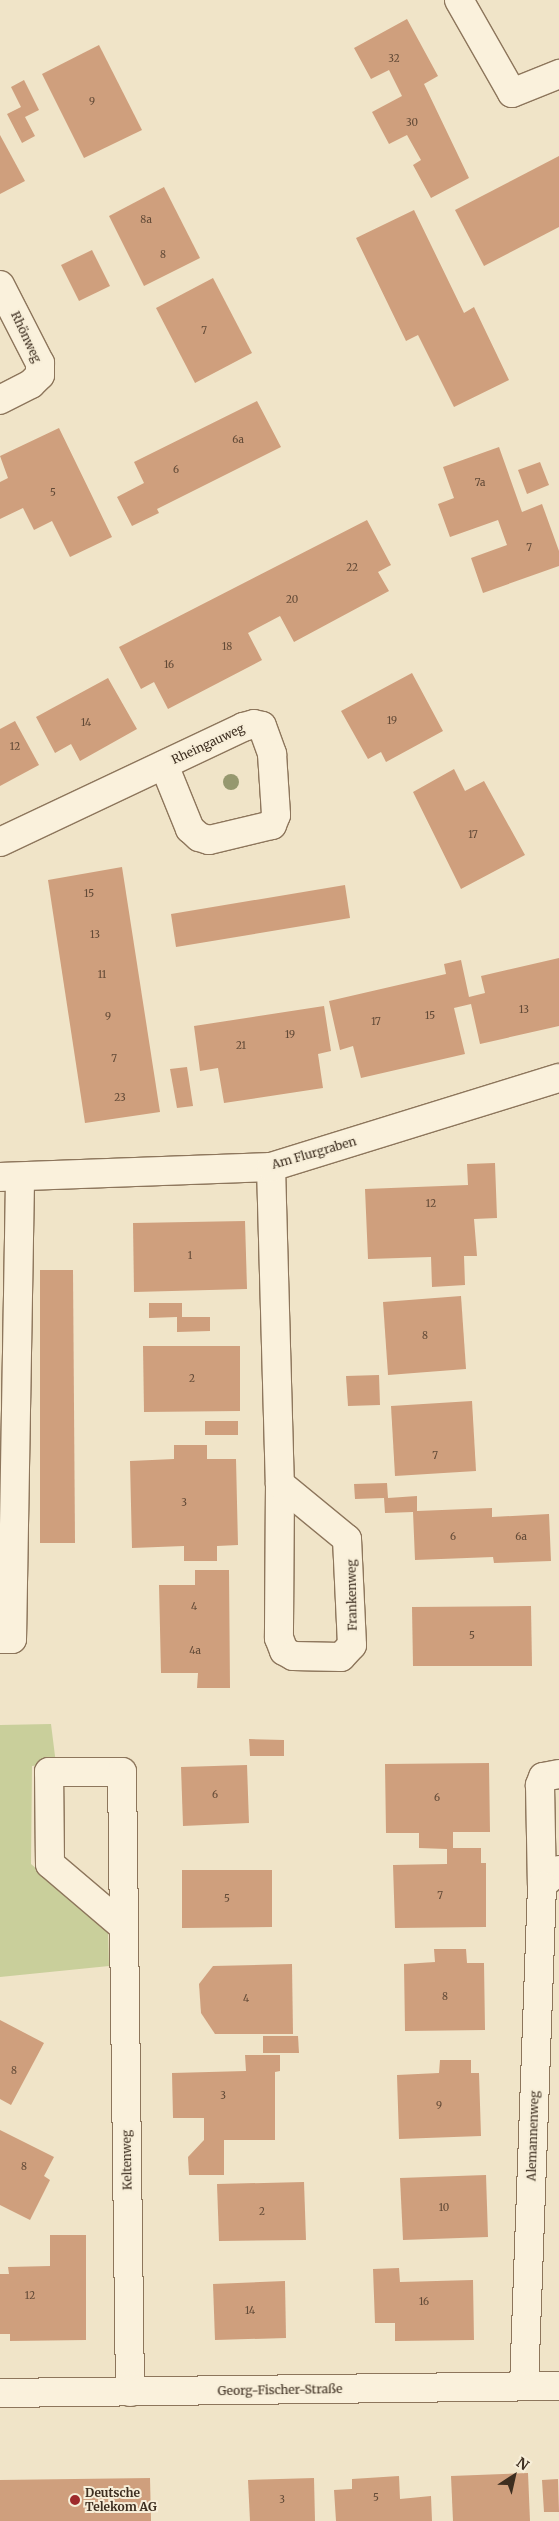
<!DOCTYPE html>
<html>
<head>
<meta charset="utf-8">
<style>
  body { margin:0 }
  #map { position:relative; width:559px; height:2521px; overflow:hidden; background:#f0e4c8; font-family:Merriweather,serif }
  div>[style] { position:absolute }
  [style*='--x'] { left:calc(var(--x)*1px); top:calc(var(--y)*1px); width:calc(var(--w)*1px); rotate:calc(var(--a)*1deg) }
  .green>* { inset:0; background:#c9cf9b }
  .building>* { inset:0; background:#cf9f7d }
  .roads { filter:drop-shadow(1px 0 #8d765c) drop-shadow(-1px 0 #8d765c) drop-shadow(0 1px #8d765c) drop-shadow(0 -1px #8d765c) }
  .minor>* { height:28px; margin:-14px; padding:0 14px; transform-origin:14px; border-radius:14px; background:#faf1dc }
  .trees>* { width:16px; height:16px; margin:-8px; border-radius:50%; background:#96986f }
  .dots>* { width:14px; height:14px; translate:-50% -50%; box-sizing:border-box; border:2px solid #f7eed8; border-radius:50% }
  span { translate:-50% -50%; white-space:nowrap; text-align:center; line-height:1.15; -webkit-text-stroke:4px #f7eed8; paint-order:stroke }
  .number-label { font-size:10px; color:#624a37 }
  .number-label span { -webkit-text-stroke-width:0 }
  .street-label { font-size:12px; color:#3d2e20 }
  .poi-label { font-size:12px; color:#3d2e20; font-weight:700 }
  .left { translate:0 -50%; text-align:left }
  .north { position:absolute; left:489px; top:2451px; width:50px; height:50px; -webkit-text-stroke:4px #f7eed8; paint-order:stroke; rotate:35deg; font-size:14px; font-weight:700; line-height:20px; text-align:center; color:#3d2e20 }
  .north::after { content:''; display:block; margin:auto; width:18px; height:22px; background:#3d2e20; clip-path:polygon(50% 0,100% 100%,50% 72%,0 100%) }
</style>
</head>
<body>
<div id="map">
  <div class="green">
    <i style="clip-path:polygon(51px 1724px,56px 1764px,32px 1766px,31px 1864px,108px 1931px,109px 1966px,0 1977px,0 1725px)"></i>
  </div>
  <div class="building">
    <i style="clip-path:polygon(407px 19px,438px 76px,424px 84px,469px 178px,431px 198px,413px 165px,421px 160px,407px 135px,389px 144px,372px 112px,402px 96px,389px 70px,371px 79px,354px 48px)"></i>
    <i style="clip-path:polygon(99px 45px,142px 130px,84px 158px,42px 74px)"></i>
    <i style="clip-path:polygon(24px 80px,39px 110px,25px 117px,35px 136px,22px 143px,7px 114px,21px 107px,11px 87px)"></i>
    <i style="clip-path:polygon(0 135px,25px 181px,0 194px)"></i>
    <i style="clip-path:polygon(559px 156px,559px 227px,484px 266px,455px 210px)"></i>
    <i style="clip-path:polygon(164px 187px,200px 258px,144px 286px,109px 216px)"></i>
    <i style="clip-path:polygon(414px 210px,464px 313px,474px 307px,509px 380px,454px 407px,418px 335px,406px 341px,356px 238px)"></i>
    <i style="clip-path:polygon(92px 250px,110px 286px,79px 301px,61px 265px)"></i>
    <i style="clip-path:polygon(213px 278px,252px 353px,195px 383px,156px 308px)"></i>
    <i style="clip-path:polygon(257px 401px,281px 447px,157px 509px,159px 513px,132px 526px,117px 497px,144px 483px,134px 462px)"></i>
    <i style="clip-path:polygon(59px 428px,112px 537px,70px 557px,52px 521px,34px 530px,23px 508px,0 519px,0 482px,8px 478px,0 456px)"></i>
    <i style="clip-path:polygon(499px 447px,522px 512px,542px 504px,559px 551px,559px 566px,483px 593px,471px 558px,507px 545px,498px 520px,450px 537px,438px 504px,454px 498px,443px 467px)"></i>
    <i style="clip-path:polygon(540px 462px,549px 485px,527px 494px,518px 470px)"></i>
    <i style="clip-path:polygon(367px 520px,391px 565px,378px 572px,389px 591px,294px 642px,280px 616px,248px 633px,262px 660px,168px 709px,154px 682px,141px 689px,119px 647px)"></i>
    <i style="clip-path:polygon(412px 673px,443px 731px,386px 762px,381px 752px,368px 759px,341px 711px)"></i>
    <i style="clip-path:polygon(108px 678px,137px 729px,80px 761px,71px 744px,55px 753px,36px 717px)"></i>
    <i style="clip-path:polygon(15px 721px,39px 765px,0 786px,0 729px)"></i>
    <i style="clip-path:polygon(454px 769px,465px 791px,484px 781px,525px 855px,461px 889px,413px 792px)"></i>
    <i style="clip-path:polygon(122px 867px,160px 1112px,85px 1123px,48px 880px)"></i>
    <i style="clip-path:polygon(345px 885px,350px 918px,176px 947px,171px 914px)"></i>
    <i style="clip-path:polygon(559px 958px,559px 1026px,480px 1044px,471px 1004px,454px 1008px,465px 1054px,361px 1078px,353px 1046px,340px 1050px,329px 1001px,446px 974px,444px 964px,461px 960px,469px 997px,485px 993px,481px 976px)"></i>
    <i style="clip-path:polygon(324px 1006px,331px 1051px,318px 1054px,323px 1088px,224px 1103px,218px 1068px,200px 1071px,194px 1026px)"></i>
    <i style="clip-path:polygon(187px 1067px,193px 1106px,177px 1108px,170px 1069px)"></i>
    <i style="clip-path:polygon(495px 1163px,497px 1218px,474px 1219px,477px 1256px,464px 1256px,465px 1285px,432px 1287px,431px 1257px,368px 1259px,365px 1189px,468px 1185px,467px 1164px)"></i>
    <i style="clip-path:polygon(245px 1221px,247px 1289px,134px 1292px,133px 1223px)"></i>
    <i style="clip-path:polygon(40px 1270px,73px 1270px,75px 1543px,40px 1543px)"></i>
    <i style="clip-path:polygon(461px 1296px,466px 1369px,388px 1375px,383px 1302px)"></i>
    <i style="clip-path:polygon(149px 1303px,182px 1303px,182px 1317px,210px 1317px,210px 1331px,177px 1332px,177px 1317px,149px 1318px)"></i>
    <i style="clip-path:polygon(143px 1346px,240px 1346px,240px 1411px,144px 1412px)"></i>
    <i style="clip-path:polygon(379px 1375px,380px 1405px,348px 1406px,346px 1376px)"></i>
    <i style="clip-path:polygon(472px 1401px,476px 1471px,395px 1476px,391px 1406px)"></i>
    <i style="clip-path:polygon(205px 1421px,238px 1421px,238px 1435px,205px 1435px)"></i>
    <i style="clip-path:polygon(174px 1445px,207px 1445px,207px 1459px,236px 1459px,238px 1545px,217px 1546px,217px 1561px,184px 1561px,184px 1546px,132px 1548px,130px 1461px,174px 1459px)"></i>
    <i style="clip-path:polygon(387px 1483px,388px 1498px,417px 1496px,417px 1511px,492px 1508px,492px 1517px,549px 1514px,551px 1561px,494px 1563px,493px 1557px,415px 1560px,413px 1512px,385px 1513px,384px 1498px,355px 1499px,354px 1484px)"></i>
    <i style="clip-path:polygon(195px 1570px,229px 1570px,230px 1688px,197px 1688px,198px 1673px,161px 1673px,159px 1585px,195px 1585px)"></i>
    <i style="clip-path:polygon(531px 1606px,532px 1666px,413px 1666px,412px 1607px)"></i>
    <i style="clip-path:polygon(249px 1739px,284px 1740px,284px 1756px,250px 1756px)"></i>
    <i style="clip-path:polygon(489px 1763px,490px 1832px,453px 1832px,453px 1848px,481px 1848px,481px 1863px,486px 1863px,486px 1927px,395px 1928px,393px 1865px,447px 1864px,447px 1849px,419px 1848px,419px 1833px,386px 1833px,385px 1764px)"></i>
    <i style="clip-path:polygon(247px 1765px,249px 1823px,183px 1826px,181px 1767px)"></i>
    <i style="clip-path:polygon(182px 1870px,272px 1870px,272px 1927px,182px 1928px)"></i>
    <i style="clip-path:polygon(434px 1949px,466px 1949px,467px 1963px,484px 1963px,485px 2030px,405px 2031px,404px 1964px,435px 1962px)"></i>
    <i style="clip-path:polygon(292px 1964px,293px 2034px,215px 2034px,201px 2013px,199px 1984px,213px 1966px)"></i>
    <i style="clip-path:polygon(0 2020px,44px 2043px,11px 2105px,0 2099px)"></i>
    <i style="clip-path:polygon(263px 2036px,298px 2036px,299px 2053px,263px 2053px)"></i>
    <i style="clip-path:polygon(245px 2055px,280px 2055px,280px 2071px,275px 2072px,275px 2140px,224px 2140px,224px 2175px,189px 2175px,188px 2157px,204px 2140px,204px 2118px,173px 2118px,172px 2073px,246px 2071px)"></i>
    <i style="clip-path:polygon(440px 2060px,471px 2060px,471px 2073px,479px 2073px,481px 2136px,399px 2139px,397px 2075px,439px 2073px)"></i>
    <i style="clip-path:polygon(0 2130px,54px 2157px,44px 2176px,50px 2180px,30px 2220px,0 2205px)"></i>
    <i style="clip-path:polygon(486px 2175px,488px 2237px,403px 2240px,400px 2178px)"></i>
    <i style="clip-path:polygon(304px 2182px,306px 2240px,219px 2241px,217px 2184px)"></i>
    <i style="clip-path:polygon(50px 2235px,86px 2235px,86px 2340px,10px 2341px,10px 2334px,0 2334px,0 2274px,9px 2274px,8px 2267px,50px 2266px)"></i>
    <i style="clip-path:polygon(399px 2268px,400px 2282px,473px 2280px,474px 2340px,395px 2341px,395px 2323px,375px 2323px,373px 2269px)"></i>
    <i style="clip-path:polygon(285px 2281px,286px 2338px,215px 2340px,213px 2284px)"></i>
    <i style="clip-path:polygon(528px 2473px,530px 2521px,453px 2521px,451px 2476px)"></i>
    <i style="clip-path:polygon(399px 2476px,400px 2499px,431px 2496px,432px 2521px,336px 2521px,334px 2490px,352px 2489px,352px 2479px)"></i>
    <i style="clip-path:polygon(150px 2478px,151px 2521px,0 2521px,0 2480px)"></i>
    <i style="clip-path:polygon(314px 2478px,315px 2521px,250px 2521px,248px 2480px)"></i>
    <i style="clip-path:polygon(558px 2479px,559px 2512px,544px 2512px,542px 2480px)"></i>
  </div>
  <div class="roads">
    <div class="minor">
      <i style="--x:459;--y:0;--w:107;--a:60.3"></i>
      <i style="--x:512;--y:93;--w:51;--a:-22"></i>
      <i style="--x:0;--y:285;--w:88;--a:62.9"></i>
      <i style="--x:40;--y:363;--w:12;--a:90"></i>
      <i style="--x:40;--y:375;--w:13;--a:135"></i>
      <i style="--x:31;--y:384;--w:35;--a:153"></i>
      <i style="--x:0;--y:842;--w:269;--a:-25.3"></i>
      <i style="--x:243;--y:727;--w:11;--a:-15"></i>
      <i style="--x:254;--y:724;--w:8;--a:14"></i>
      <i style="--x:262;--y:726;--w:30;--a:70"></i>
      <i style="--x:272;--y:754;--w:61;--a:86.2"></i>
      <i style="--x:276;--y:815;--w:11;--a:112"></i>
      <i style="--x:272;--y:825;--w:65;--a:166.6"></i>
      <i style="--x:209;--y:840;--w:10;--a:-163"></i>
      <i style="--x:199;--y:837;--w:12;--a:-138"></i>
      <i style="--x:190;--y:829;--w:69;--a:-112.1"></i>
      <i style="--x:271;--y:1167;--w:317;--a:88.4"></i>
      <i style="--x:280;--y:1484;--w:154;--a:90.4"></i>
      <i style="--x:279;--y:1638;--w:14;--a:69"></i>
      <i style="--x:284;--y:1651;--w:10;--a:29"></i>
      <i style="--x:293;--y:1656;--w:48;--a:1.2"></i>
      <i style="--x:341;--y:1657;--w:16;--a:-47"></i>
      <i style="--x:352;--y:1645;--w:106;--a:-92.7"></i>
      <i style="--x:347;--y:1539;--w:87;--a:-140.6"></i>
      <i style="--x:0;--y:1177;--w:271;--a:-2.1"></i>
      <i style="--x:271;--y:1167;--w:301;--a:-17.2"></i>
      <i style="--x:0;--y:1639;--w:12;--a:0"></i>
      <i style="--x:12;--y:1639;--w:462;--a:-89"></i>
      <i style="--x:559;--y:1774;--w:16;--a:169"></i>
      <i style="--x:543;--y:1777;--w:9;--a:111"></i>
      <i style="--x:540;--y:1785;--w:100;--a:88.9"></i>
      <i style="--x:542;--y:1885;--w:23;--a:-41"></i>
      <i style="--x:124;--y:1927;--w:97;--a:-139.6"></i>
      <i style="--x:50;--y:1864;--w:92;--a:-90.6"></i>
      <i style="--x:49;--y:1772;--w:73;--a:0"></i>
      <i style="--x:122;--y:1772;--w:620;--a:89.26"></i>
      <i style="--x:524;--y:2386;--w:501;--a:-87.94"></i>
      <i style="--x:0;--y:2393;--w:559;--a:-0.72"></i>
    </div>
  </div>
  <div class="trees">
    <i style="left:231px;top:782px"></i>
  </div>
  <div class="dots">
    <i style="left:75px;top:2500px;background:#9e2a2b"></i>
  </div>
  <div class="number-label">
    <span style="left:394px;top:59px">32</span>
    <span style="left:92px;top:102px">9</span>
    <span style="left:412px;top:123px">30</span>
    <span style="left:146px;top:220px">8a</span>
    <span style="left:163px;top:255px">8</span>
    <span style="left:204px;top:331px">7</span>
    <span style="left:238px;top:440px">6a</span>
    <span style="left:176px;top:470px">6</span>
    <span style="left:480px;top:483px">7a</span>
    <span style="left:53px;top:493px">5</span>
    <span style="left:529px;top:548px">7</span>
    <span style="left:352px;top:568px">22</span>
    <span style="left:292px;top:600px">20</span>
    <span style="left:227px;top:647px">18</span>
    <span style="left:169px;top:665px">16</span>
    <span style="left:392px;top:721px">19</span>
    <span style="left:86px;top:723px">14</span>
    <span style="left:15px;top:747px">12</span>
    <span style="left:473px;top:835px">17</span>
    <span style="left:89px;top:894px">15</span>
    <span style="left:95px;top:935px">13</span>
    <span style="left:102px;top:975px">11</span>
    <span style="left:524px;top:1010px">13</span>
    <span style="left:430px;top:1016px">15</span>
    <span style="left:108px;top:1017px">9</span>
    <span style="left:376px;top:1022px">17</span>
    <span style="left:290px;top:1035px">19</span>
    <span style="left:241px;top:1046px">21</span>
    <span style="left:114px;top:1059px">7</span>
    <span style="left:120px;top:1098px">23</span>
    <span style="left:431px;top:1204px">12</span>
    <span style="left:190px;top:1256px">1</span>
    <span style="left:425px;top:1336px">8</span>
    <span style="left:192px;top:1379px">2</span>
    <span style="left:435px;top:1456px">7</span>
    <span style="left:184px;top:1503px">3</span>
    <span style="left:453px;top:1537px">6</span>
    <span style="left:521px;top:1537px">6a</span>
    <span style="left:194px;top:1607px">4</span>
    <span style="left:472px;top:1636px">5</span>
    <span style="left:195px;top:1651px">4a</span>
    <span style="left:215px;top:1795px">6</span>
    <span style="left:437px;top:1798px">6</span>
    <span style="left:440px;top:1896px">7</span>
    <span style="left:227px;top:1899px">5</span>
    <span style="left:445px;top:1997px">8</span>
    <span style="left:246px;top:1999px">4</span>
    <span style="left:14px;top:2071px">8</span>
    <span style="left:223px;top:2096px">3</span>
    <span style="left:439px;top:2106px">9</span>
    <span style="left:24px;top:2167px">8</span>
    <span style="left:444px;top:2208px">10</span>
    <span style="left:262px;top:2212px">2</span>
    <span style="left:30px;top:2296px">12</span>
    <span style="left:424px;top:2302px">16</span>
    <span style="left:250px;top:2311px">14</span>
    <span style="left:376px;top:2498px">5</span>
    <span style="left:282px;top:2500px">3</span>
  </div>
  <div class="street-label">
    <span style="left:26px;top:337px;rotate:65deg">Rhönweg</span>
    <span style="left:208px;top:744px;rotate:-25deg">Rheingauweg</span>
    <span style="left:314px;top:1153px;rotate:-16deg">Am Flurgraben</span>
    <span style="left:352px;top:1595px;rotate:-91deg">Frankenweg</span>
    <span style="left:533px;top:2136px;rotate:-88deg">Alemannenweg</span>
    <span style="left:127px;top:2160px;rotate:-91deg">Keltenweg</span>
    <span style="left:280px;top:2390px;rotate:-1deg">Georg-Fischer-Straße</span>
  </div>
  <div class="poi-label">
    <span class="left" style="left:85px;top:2500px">Deutsche<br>Telekom AG</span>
  </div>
  <div class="north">N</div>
</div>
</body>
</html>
